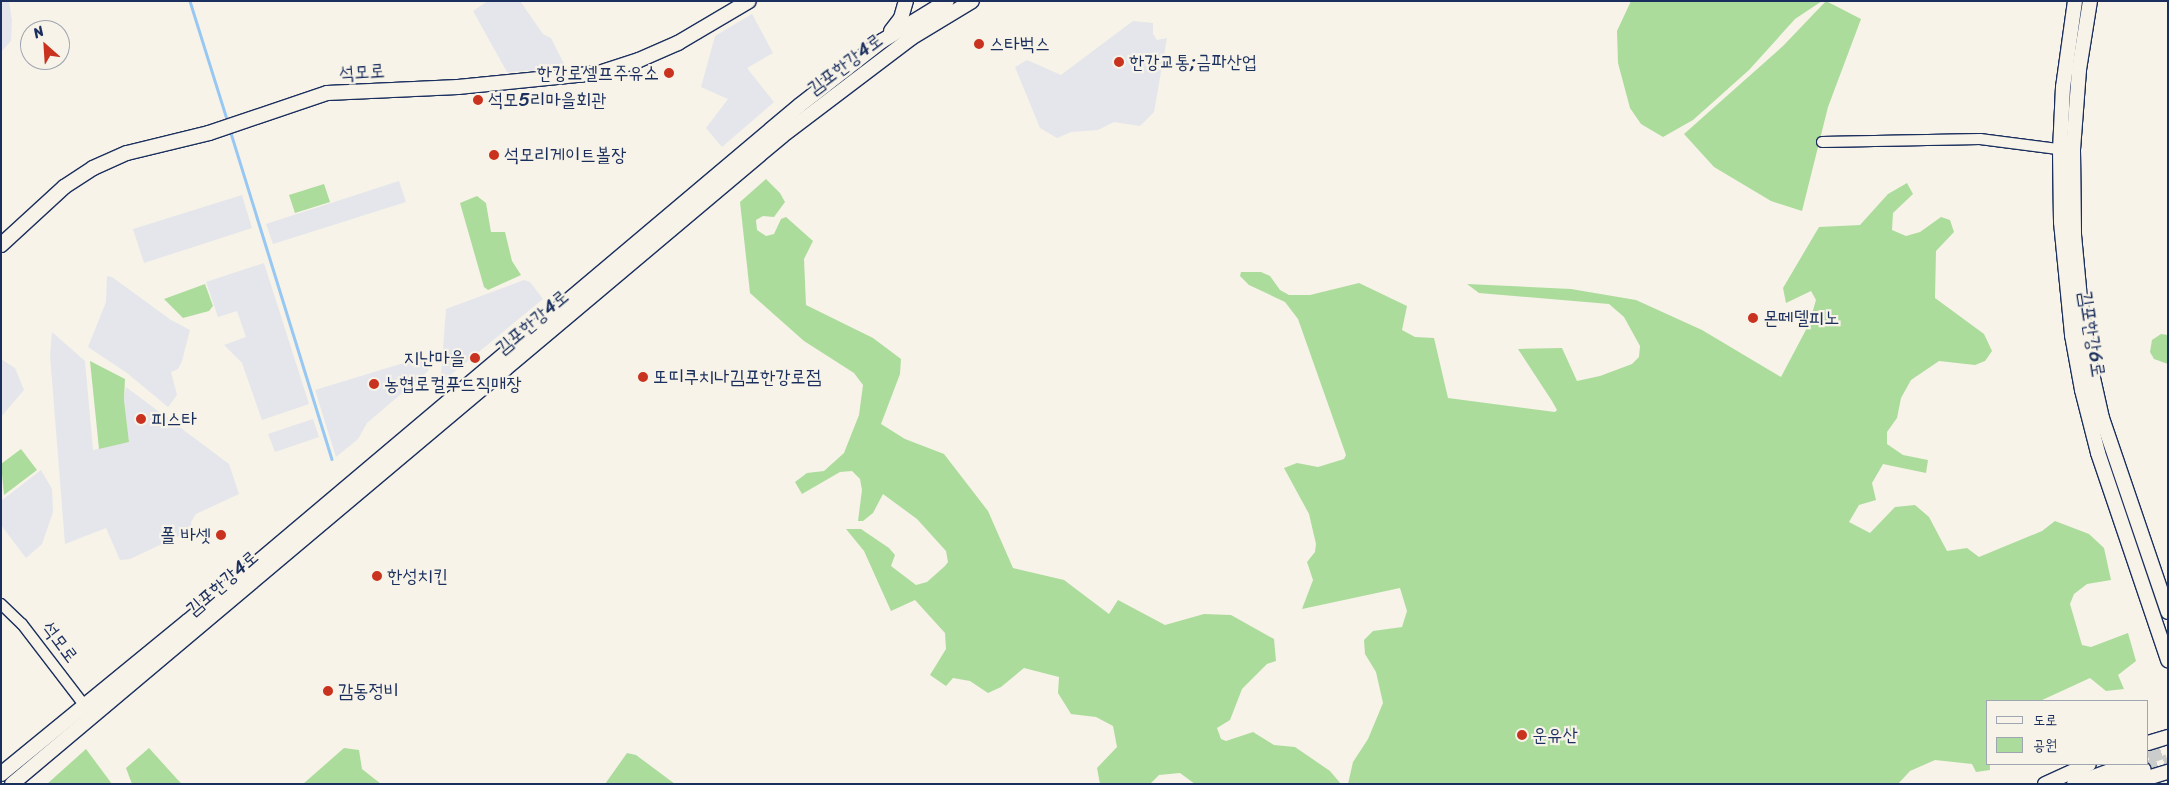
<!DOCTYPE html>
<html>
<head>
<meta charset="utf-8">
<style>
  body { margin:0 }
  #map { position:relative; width:2169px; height:785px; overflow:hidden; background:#f7f3e8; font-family:Sriracha,"Poor Story",sans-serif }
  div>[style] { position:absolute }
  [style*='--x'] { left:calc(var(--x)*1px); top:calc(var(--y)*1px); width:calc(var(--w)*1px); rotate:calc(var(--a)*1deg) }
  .built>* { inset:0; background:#e4e6ec }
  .green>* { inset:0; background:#abdc9c }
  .stream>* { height:2.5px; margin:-1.25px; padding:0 1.25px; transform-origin:1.25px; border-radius:1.25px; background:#97c7f3 }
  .secondary-tunnel>* { height:14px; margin-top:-7px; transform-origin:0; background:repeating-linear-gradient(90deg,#cbcccc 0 14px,transparent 0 21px) }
  .roads { filter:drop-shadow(1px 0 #1b2f5e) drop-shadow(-1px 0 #1b2f5e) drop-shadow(0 1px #1b2f5e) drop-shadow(0 -1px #1b2f5e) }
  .street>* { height:10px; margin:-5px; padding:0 5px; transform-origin:5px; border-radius:5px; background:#f7f3e8 }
  .secondary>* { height:14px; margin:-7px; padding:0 7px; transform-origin:7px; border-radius:7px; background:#f7f3e8 }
  .dots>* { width:14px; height:14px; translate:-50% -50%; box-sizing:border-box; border:2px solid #f7f3e8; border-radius:50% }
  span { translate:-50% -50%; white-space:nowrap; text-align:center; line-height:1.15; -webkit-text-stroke:4.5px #f7f3e8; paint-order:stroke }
  .poi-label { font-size:19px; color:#1b2f5e }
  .left { translate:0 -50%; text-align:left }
  .right { translate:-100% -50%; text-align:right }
  .street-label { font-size:19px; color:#1b2f5e }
  .frame { position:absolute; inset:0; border:2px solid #1b2f5e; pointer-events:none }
  .legend { position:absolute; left:1986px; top:700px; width:162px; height:65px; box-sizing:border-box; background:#f7f3e8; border:1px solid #9fa5b1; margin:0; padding:6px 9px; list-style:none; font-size:15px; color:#1b2f5e }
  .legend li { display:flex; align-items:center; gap:10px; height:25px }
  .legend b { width:25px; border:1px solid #9fa5b1 }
  .north { position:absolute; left:20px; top:20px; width:50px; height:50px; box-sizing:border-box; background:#f7f3e8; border:1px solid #9fa5b1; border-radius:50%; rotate:334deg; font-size:14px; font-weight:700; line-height:20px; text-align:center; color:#1b2f5e }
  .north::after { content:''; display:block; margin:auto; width:18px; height:22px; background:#c8321e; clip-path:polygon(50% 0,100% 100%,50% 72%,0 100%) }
</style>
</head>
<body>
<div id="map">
  <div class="built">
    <i style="clip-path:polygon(1px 1px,9px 1px,12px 20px,11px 41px,1px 52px)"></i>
    <i style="clip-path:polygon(488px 1px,520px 1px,543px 34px,551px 38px,566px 68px,507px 72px,473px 11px)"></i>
    <i style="clip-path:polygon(752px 14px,773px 53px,747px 68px,774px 102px,722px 147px,706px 128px,728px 99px,701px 87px,715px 36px)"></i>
    <i style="clip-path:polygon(1133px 21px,1153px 23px,1153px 34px,1157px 40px,1167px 38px,1154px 112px,1140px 126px,1114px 122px,1098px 130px,1071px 132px,1057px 138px,1040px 128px,1015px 67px,1027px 60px,1061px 75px)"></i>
    <i style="clip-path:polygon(399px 181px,406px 202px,273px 244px,266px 224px)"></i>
    <i style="clip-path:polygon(242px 195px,252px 228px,144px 263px,133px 229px)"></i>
    <i style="clip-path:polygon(264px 263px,309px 404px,262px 420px,242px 363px,224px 345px,246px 337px,237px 311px,218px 317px,206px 282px)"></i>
    <i style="clip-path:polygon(107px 276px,112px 277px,171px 320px,190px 330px,182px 361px,178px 369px,171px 372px,177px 395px,168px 407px,127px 373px,88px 347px,106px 302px)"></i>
    <i style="clip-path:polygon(524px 280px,530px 282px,543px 299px,447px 378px,441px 375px,446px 309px)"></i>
    <i style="clip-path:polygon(52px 332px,85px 361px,93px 450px,129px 442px,124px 400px,126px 387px,229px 464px,239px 494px,196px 514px,191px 522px,192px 530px,130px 559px,120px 560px,106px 528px,65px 544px,50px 355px)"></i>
    <i style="clip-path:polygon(433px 354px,428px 371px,367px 423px,358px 439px,336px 457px,315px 390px)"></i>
    <i style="clip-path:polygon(1px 359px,15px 368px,24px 390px,1px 417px)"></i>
    <i style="clip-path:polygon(313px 419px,319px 437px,275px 452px,268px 434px)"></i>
    <i style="clip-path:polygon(41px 470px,52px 489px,53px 512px,42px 544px,26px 558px,1px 525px,1px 501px)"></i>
  </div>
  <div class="green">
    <i style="clip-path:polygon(1631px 1px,1822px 1px,1795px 19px,1749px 70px,1693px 120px,1663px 137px,1641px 124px,1630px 108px,1618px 63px,1617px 31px)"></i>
    <i style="clip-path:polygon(1826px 1px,1861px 19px,1828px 107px,1802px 211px,1771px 201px,1714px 167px,1684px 134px,1783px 46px)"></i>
    <i style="clip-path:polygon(766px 179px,780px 193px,785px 202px,774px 217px,763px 216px,756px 220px,757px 230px,766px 236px,774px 234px,781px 219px,786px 217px,813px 241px,804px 259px,806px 305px,873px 338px,901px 359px,900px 374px,881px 424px,905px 439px,944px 454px,988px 511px,1013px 568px,1064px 580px,1109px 614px,1118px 600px,1165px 625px,1204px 614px,1231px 615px,1274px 639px,1276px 661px,1267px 664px,1242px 689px,1230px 720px,1217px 728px,1221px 739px,1226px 741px,1253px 732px,1274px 745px,1295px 747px,1330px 771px,1341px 784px,1195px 784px,1180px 773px,1159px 775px,1150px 784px,1100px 784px,1097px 768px,1117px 747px,1113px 726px,1096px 717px,1071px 714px,1058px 693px,1059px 677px,1024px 668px,1001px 687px,988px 693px,970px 681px,953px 678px,946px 686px,930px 675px,946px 649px,945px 633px,915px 600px,891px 611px,864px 551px,846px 529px,861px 529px,889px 548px,895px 555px,891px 566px,916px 585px,927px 582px,945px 566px,948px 562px,946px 551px,917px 519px,883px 494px,873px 513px,863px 521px,858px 521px,862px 490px,860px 479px,852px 471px,840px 472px,802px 494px,795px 482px,807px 473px,824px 471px,844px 453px,859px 415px,863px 385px,854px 373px,804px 341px,750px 293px,740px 202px)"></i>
    <i style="clip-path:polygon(1907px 183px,1913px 194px,1893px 213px,1892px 230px,1906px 236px,1920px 232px,1941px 217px,1950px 220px,1954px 232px,1936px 251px,1935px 298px,1984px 334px,1992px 351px,1985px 361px,1975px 365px,1939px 361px,1911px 380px,1901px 398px,1897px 418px,1887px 432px,1887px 444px,1903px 455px,1928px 460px,1926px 473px,1883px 464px,1872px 483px,1876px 500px,1859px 505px,1849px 522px,1870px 533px,1895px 507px,1915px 505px,1929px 517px,1947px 551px,1967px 548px,1979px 557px,2042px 531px,2055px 521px,2089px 534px,2104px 548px,2111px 580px,2087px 584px,2074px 594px,2070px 604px,2082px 645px,2091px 647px,2128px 633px,2136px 661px,2118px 675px,2124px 689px,2106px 691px,2090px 678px,2040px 701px,1988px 701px,1990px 770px,1976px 772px,1972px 764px,1935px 760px,1910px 771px,1898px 784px,1348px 784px,1353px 762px,1368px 739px,1383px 703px,1376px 672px,1365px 654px,1364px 640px,1373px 631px,1402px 627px,1407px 611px,1400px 588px,1302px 609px,1313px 580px,1307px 562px,1315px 552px,1316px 544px,1309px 514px,1284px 468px,1297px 463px,1318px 467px,1344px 459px,1346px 455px,1298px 319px,1285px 302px,1249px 285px,1240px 276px,1241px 272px,1261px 272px,1270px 276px,1280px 290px,1289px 295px,1310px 295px,1359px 283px,1407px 306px,1402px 330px,1415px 337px,1434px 338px,1448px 398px,1555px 412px,1557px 410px,1552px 401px,1518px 349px,1562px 348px,1577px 381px,1600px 376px,1632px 364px,1639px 357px,1640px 346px,1624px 317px,1609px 304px,1479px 293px,1467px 284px,1571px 289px,1636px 300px,1702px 330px,1781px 377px,1809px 324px,1816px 300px,1811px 291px,1786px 303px,1783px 288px,1819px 227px,1860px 225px,1888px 194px)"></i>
    <i style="clip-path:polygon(324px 184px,330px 202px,295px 213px,289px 195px)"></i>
    <i style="clip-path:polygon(477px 196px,486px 203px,491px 232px,505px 232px,512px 261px,521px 275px,488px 290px,484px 287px,460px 203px)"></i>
    <i style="clip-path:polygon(205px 284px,213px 306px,209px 311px,183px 318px,164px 299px)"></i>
    <i style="clip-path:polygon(2161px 334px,2168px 335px,2168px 364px,2154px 359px,2150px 352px,2152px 340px)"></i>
    <i style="clip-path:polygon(90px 361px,125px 379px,124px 400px,129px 442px,99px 449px)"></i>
    <i style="clip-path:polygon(21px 449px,37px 470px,4px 495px,1px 464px)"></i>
    <i style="clip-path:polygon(149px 748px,177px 779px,182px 784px,132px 784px,126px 768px)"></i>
    <i style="clip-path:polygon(344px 748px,359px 750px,362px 769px,381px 784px,303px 784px)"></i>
    <i style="clip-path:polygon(86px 749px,112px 784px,47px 784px)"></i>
    <i style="clip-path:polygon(627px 753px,636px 755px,675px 784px,605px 784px)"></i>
  </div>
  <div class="stream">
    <i style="--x:190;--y:1;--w:124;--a:72.6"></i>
    <i style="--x:231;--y:133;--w:341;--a:72.8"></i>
  </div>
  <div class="secondary-tunnel">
    <i style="--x:2148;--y:757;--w:21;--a:-19"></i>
    <i style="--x:2144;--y:769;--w:25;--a:-18"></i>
  </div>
  <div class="roads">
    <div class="street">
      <i style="--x:1822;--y:142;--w:158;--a:-1.1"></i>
      <i style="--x:1980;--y:139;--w:86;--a:7.4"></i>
      <i style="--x:1;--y:604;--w:29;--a:44"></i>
      <i style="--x:22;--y:624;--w:103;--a:52.5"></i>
    </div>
    <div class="secondary">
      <i style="--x:2075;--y:1;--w:87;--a:97.9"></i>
      <i style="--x:2063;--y:87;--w:63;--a:92.7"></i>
      <i style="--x:2060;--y:150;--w:72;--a:89.2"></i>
      <i style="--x:2061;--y:222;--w:114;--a:84.4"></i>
      <i style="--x:2072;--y:335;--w:56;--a:79.7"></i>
      <i style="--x:2082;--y:390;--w:65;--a:75.7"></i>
      <i style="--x:2098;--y:453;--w:219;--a:71.3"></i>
      <i style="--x:2090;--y:1;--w:70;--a:99.1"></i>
      <i style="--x:2079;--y:70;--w:80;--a:94.3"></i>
      <i style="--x:2073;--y:150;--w:85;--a:89.3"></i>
      <i style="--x:2074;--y:235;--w:63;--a:84.6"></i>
      <i style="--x:2080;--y:298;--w:63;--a:81.7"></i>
      <i style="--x:2089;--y:360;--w:59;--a:77.4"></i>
      <i style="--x:2102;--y:418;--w:205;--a:71.2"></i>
      <i style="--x:891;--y:31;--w:16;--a:-52"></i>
      <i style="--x:901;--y:18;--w:18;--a:-74"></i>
      <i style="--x:1;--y:245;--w:86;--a:-42.6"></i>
      <i style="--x:64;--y:187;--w:35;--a:-33"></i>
      <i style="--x:93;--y:168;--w:37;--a:-24"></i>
      <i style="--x:127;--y:153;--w:84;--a:-13.7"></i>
      <i style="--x:209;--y:133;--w:125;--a:-18.7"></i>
      <i style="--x:327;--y:93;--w:131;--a:-2.6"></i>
      <i style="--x:458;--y:87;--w:142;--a:-5.7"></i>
      <i style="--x:599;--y:73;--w:42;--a:-18"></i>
      <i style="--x:639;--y:60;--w:43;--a:-23.6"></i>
      <i style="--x:678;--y:43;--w:82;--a:-30.6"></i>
      <i style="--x:2148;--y:743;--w:21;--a:-17"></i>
      <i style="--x:1;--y:774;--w:242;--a:-39.3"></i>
      <i style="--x:188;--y:621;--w:800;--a:-40.14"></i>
      <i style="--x:800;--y:105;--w:104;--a:-38"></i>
      <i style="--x:882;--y:41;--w:76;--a:-31.6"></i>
      <i style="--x:2131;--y:783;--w:39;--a:-17"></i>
      <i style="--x:12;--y:784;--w:1006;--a:-40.08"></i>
      <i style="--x:782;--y:136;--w:162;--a:-37.2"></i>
      <i style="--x:911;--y:38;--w:71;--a:-31.2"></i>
      <i style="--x:2045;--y:784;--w:48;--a:-24.4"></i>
      <i style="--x:2074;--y:784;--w:59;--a:-20"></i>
      <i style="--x:2100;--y:784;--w:46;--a:-18.8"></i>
    </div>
  </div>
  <div class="dots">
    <i style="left:979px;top:44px;background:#c8321e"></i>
    <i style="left:1119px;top:62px;background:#c8321e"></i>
    <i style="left:669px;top:73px;background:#c8321e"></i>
    <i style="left:478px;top:100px;background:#c8321e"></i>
    <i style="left:494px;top:155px;background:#c8321e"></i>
    <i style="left:1753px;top:318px;background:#c8321e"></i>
    <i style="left:475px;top:358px;background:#c8321e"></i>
    <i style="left:643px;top:377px;background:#c8321e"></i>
    <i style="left:374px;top:384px;background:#c8321e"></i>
    <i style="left:141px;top:419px;background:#c8321e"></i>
    <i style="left:221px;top:535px;background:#c8321e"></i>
    <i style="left:377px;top:576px;background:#c8321e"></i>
    <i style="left:328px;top:691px;background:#c8321e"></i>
    <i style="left:1522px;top:735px;background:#c8321e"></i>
  </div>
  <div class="poi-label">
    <span class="left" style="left:989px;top:44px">스타벅스</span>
    <span class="left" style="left:1129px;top:62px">한강교통;금파산업</span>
    <span class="right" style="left:659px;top:73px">한강로셀프주유소</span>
    <span class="left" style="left:488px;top:100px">석모5리마을회관</span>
    <span class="left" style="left:504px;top:155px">석모리게이트볼장</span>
    <span class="left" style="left:1763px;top:318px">몬떼델피노</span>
    <span class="right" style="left:465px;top:358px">지난마을</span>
    <span class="left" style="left:653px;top:377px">또띠쿠치나김포한강로점</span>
    <span class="left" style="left:384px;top:384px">농협로컬푸드직매장</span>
    <span class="left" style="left:151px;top:419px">피스타</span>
    <span class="right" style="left:211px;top:535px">폴 바셋</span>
    <span class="left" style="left:387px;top:576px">한성치킨</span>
    <span class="left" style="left:338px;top:691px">감동정비</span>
    <span class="left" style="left:1532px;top:735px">운유산</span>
  </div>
  <div class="street-label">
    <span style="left:845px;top:64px;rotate:-37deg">김포한강4로</span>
    <span style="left:362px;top:72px;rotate:-4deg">석모로</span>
    <span style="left:532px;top:322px;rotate:-40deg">김포한강4로</span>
    <span style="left:2092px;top:334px;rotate:81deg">김포한강6로</span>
    <span style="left:222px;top:583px;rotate:-41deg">김포한강4로</span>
    <span style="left:60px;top:642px;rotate:53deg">석모로</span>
  </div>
  <div class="frame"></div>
  <ul class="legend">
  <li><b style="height:6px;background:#f7f3e8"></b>도로</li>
  <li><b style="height:14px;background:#abdc9c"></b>공원</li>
  </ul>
  <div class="north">N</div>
</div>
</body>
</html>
